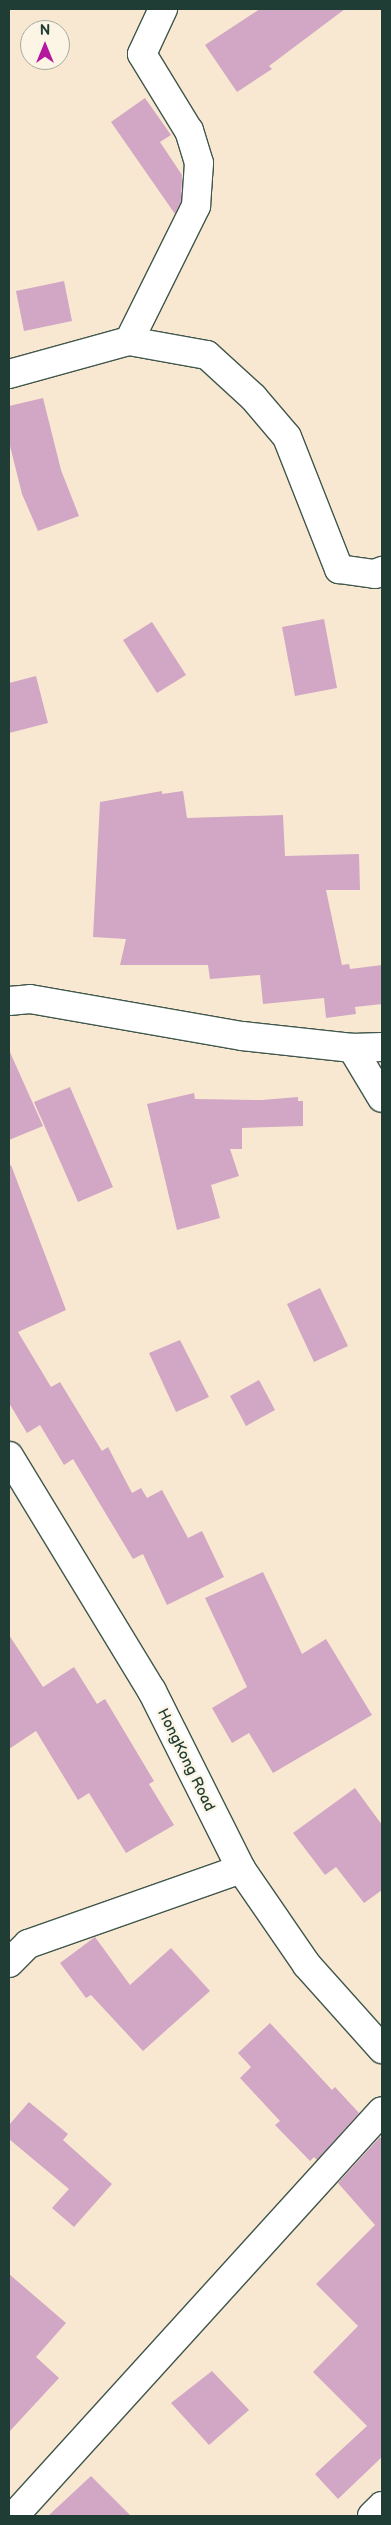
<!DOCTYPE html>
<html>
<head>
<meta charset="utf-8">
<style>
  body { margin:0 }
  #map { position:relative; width:391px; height:2525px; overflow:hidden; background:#f8e8d1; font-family:"Balsamiq Sans",sans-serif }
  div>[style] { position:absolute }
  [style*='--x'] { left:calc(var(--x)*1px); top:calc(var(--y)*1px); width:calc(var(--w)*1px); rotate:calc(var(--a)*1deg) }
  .building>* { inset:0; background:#d1a7c5 }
  .roads { filter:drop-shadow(1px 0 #40574c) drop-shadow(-1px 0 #40574c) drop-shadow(0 1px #40574c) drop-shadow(0 -1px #40574c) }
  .minor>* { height:28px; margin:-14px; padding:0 14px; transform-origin:14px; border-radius:14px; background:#fff }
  span { translate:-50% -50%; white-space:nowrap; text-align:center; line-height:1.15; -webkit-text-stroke:5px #fcf5e5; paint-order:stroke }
  .street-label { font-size:15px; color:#1f3d34 }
  .frame { position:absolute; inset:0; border:10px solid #1f3d34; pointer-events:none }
  .north { position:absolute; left:20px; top:20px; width:50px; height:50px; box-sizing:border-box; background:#fcf5e5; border:1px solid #a4ab9e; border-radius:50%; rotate:0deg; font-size:14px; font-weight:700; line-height:20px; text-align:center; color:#1f3d34 }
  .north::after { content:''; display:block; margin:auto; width:18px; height:22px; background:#b5179e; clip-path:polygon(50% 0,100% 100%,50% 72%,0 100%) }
</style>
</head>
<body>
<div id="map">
  <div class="building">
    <i style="clip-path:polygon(260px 9px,345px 9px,269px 66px,272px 69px,237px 92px,205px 45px)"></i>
    <i style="clip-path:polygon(145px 98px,171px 135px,160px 142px,182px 175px,181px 202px,175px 214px,111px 122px)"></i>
    <i style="clip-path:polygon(64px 281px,72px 321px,24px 331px,16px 291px)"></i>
    <i style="clip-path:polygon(43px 398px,61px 470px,79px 516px,38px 531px,22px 494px,9px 442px,9px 406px)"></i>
    <i style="clip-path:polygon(324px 619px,337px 688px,295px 696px,282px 627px)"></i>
    <i style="clip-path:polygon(152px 622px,186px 675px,157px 693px,123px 640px)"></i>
    <i style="clip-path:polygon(36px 676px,48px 723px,9px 733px,9px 683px)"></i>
    <i style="clip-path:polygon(162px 791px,162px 794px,183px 791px,187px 818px,283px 815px,285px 856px,359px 854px,360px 890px,326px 890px,342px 965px,349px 964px,350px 969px,382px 965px,382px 1004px,355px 1007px,356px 1014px,326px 1018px,324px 998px,263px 1004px,260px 975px,210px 979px,208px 965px,120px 965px,126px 939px,93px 937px,100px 802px)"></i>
    <i style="clip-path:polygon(9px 1050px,43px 1126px,9px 1140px)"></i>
    <i style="clip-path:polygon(70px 1087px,113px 1187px,78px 1202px,34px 1102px)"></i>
    <i style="clip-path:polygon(194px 1093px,195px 1099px,262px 1100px,298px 1097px,298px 1101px,303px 1101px,303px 1126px,242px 1128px,242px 1149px,230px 1149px,239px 1176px,211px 1185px,220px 1218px,177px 1230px,147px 1104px)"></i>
    <i style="clip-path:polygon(11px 1165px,66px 1310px,18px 1332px,51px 1387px,60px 1382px,102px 1451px,108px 1447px,132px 1493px,141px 1488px,147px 1498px,162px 1490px,188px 1538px,202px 1531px,224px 1577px,167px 1605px,143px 1554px,133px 1559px,73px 1459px,64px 1465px,40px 1425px,27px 1433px,9px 1403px,9px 1166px)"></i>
    <i style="clip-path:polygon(320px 1288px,348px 1346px,314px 1362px,287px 1304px)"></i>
    <i style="clip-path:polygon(180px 1340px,209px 1397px,176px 1412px,149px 1353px)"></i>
    <i style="clip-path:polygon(259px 1380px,275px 1410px,246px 1426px,230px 1396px)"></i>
    <i style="clip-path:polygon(263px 1572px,302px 1654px,326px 1639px,372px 1715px,273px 1773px,249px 1733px,232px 1743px,212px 1708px,247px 1687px,205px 1598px)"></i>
    <i style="clip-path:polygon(9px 1635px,43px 1687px,74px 1667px,97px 1704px,105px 1699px,154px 1781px,149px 1784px,174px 1825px,126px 1853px,89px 1793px,78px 1800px,36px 1731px,9px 1749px)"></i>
    <i style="clip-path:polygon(355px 1788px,382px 1825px,382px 1890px,364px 1903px,336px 1867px,325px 1875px,293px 1833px)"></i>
    <i style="clip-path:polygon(95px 1937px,130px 1985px,171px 1948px,210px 1991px,143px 2051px,91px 1995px,86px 1998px,60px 1963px)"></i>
    <i style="clip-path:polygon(270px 2023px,332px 2090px,335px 2087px,359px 2113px,317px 2160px,314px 2157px,310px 2161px,275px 2125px,280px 2121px,240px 2078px,251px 2067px,238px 2053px)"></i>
    <i style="clip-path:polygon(29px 2102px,68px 2134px,63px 2140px,112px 2184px,74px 2227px,52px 2208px,69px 2189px,9px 2139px,9px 2125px)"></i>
    <i style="clip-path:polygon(380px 2137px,382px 2140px,382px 2457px,338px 2499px,315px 2474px,367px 2426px,313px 2372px,358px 2326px,316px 2284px,375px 2225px,338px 2183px)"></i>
    <i style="clip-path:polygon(9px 2274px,66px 2323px,36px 2357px,59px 2378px,9px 2432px)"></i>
    <i style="clip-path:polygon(212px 2371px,249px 2410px,209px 2445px,171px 2403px)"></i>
    <i style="clip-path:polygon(91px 2476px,131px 2516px,48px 2516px)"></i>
  </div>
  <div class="roads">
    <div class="minor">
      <i style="--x:129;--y:341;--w:151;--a:-63.6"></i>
      <i style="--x:196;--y:206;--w:43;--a:-86"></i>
      <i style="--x:199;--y:163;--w:34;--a:-107"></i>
      <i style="--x:189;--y:131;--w:90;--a:-121.4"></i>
      <i style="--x:142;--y:54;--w:50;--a:-65"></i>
      <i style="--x:9;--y:374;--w:124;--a:-15.4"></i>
      <i style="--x:129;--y:341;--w:79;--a:10.2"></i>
      <i style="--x:207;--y:355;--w:62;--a:42.4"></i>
      <i style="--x:253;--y:397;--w:52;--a:49.6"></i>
      <i style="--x:287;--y:437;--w:142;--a:68.5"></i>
      <i style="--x:339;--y:569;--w:36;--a:8"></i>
      <i style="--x:375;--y:574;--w:8;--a:-23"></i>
      <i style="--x:9;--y:1001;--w:21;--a:-5"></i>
      <i style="--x:30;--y:999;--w:215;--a:9.9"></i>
      <i style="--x:242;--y:1036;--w:111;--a:6.2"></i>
      <i style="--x:352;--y:1048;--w:30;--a:-2"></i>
      <i style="--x:352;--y:1048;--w:58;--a:59"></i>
      <i style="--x:9;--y:1456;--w:275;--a:58.7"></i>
      <i style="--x:152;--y:1691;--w:199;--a:63.4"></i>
      <i style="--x:241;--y:1869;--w:116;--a:55.5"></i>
      <i style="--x:307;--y:1965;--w:113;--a:48.2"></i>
      <i style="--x:9;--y:1963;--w:27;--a:-45"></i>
      <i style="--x:28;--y:1944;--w:226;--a:-19.4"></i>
      <i style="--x:14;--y:2516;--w:547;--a:-47.74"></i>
      <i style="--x:372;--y:2516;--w:14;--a:-45"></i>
    </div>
  </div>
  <div class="street-label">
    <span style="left:186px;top:1760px;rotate:64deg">HongKong Road</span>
  </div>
  <div class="frame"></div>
  <div class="north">N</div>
</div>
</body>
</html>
